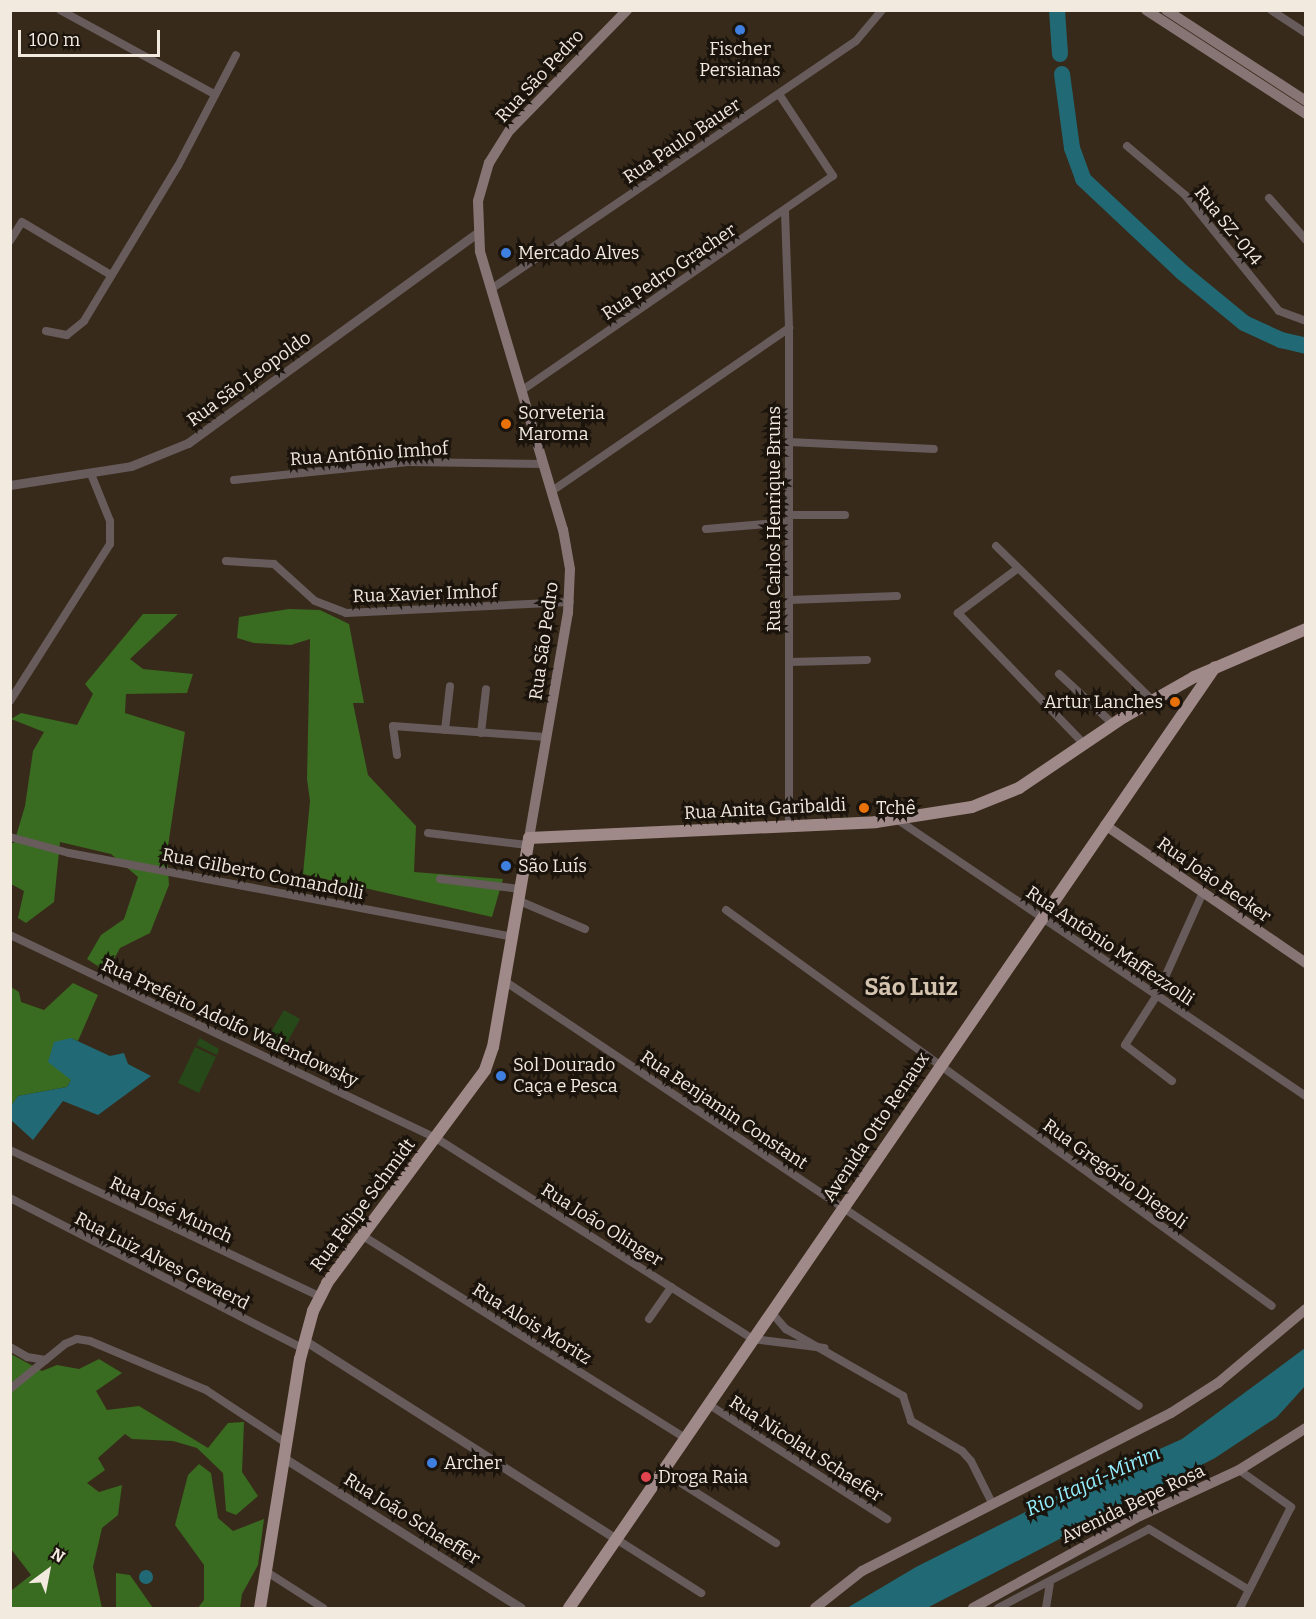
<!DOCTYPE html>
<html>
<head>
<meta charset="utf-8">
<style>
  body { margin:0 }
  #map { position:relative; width:1316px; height:1619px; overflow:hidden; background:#372a1a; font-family:Bitter,serif }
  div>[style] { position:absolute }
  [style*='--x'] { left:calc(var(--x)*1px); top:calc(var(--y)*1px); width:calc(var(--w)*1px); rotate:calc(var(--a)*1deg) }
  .green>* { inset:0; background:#274818 }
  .forest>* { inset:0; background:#396b20 }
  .water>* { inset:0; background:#216a75 }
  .round { border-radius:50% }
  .river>* { height:16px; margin:-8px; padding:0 8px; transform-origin:8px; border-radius:8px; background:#216a75 }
  .minor>* { height:8px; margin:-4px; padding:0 4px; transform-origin:4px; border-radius:4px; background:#675b5c }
  .tertiary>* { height:9px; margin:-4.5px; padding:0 4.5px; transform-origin:4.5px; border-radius:4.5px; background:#675b5c }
  .secondary>* { height:10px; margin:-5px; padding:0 5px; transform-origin:5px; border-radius:5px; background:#877575 }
  .primary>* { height:12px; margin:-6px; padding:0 6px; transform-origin:6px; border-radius:6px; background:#a08989 }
  .dots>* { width:16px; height:16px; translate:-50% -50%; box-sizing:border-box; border:3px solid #1a140d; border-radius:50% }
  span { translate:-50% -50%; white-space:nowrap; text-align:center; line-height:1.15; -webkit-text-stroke:6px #1a140d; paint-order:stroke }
  .poi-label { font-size:18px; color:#f2e9df }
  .left { translate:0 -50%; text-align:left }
  .right { translate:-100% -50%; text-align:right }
  .street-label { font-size:18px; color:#f2e9df }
  .water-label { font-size:20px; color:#94effe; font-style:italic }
  .district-label { font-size:24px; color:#d4c3af; font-weight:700 }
  .frame { position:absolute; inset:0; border:12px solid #f2e9df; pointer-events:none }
  .north { position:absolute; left:18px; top:1541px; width:60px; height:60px; -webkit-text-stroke:4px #1a140d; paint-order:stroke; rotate:32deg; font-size:16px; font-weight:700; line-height:24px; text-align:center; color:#f2e9df }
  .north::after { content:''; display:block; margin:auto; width:21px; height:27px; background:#f2e9df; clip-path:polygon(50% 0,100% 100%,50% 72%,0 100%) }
  .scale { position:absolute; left:18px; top:30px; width:142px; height:27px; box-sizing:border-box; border:3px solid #f2e9df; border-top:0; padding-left:8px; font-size:18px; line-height:21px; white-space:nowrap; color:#f2e9df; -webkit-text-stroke:4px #1a140d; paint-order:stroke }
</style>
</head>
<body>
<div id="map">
  <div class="green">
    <i style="clip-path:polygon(284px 1010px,300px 1019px,287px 1043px,270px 1034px)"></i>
    <i style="clip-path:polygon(200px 1038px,219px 1049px,217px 1055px,196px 1045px)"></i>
    <i style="clip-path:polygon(195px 1047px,216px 1057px,199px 1093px,178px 1083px)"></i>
  </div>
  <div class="forest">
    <i style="clip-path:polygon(289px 609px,320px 610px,349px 624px,364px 703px,353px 703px,368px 775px,416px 826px,414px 872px,503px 879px,492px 917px,303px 874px,310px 801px,307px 779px,310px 639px,291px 645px,254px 643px,237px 638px,239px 617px)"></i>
    <i style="clip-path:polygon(143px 614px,178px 614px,130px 659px,143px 669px,193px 674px,187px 693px,126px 694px,125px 713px,185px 732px,167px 853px,169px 885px,150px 933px,120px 948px,107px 972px,87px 959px,101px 935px,124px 919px,138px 877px,111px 854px,60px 842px,54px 902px,26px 923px,18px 918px,24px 891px,11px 884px,11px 843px,14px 843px,25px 806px,33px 751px,44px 732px,11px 719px,21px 713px,77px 725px,93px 694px,85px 684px)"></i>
    <i style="clip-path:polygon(73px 983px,98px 995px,78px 1041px,71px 1038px,71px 1080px,67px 1087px,18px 1096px,11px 1106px,11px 987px,19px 992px,21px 1002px,44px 1010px)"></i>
    <i style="clip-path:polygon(11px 1354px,42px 1371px,57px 1365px,79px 1369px,99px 1359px,122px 1373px,96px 1391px,107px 1410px,139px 1406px,208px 1448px,228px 1423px,244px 1422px,242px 1472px,258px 1496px,236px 1515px,226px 1511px,223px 1473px,197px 1448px,173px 1441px,132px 1439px,125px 1434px,98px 1458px,105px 1470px,87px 1483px,99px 1492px,122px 1485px,118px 1515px,102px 1528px,93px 1567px,102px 1608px,11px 1608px,12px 1590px,31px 1575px,11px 1549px)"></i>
    <i style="clip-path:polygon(199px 1464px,211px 1473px,218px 1518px,233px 1531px,264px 1519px,258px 1565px,242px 1594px,240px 1608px,198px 1608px,204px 1600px,204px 1565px,175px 1525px,188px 1475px)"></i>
    <i style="clip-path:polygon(116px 1573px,130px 1575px,153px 1608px,116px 1608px)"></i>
  </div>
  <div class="water">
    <i style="clip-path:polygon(71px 1038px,110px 1056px,124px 1053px,128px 1064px,151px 1076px,98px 1115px,63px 1101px,33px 1140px,11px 1120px,11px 1106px,18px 1096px,67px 1087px,71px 1080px,48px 1062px,54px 1042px)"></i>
    <i style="clip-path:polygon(1305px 1348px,1305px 1386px,1277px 1417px,1215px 1458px,927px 1608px,847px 1608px,916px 1567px,1071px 1489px,1182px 1439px)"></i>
    <i class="round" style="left:139px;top:1570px;width:14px;height:14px"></i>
  </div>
  <div class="river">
    <i style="--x:1057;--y:10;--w:44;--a:86.1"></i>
    <i style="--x:1062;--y:74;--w:75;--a:82.3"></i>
    <i style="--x:1072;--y:148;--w:33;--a:70"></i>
    <i style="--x:1083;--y:179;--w:136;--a:43.2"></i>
    <i style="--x:1182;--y:272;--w:80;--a:39.4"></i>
    <i style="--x:1244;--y:323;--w:41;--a:24.7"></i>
    <i style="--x:1281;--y:340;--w:26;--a:13"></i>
  </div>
  <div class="minor">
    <i style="--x:60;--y:10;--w:175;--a:28.6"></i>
    <i style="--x:1271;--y:10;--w:42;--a:33.3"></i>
    <i style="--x:1127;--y:146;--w:76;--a:40.2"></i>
    <i style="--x:1185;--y:195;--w:149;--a:51"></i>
    <i style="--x:1279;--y:311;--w:29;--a:20"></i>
    <i style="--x:1269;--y:198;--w:56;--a:48.6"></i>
    <i style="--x:785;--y:212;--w:116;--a:88"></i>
    <i style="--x:789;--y:328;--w:498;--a:90"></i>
    <i style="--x:10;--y:241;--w:22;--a:-58"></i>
    <i style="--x:22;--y:222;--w:104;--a:30.8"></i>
    <i style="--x:491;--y:289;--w:441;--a:-34.2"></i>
    <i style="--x:856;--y:41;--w:40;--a:-50"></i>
    <i style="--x:46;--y:331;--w:21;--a:11"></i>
    <i style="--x:67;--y:335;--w:22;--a:-39"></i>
    <i style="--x:84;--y:321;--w:181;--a:-58.8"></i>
    <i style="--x:178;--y:166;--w:125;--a:-62.4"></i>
    <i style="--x:521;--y:391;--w:379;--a:-34.6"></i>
    <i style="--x:833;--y:176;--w:98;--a:-123.4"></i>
    <i style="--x:789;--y:442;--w:145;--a:2.8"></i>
    <i style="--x:234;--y:480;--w:175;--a:-5.9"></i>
    <i style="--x:408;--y:462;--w:135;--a:0.8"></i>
    <i style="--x:552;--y:491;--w:288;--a:-34.5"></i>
    <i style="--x:789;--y:515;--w:56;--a:0"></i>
    <i style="--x:706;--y:529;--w:83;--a:-4.8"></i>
    <i style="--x:996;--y:546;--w:219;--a:44.6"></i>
    <i style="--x:226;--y:561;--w:48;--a:3.6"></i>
    <i style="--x:274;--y:564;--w:55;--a:42.1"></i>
    <i style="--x:315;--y:601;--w:33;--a:21"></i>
    <i style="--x:346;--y:613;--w:224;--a:-2.8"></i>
    <i style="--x:1017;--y:569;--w:74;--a:143.3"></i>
    <i style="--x:958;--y:613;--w:183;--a:46.1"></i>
    <i style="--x:789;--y:600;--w:108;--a:-2.1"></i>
    <i style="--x:789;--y:662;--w:78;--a:-1.5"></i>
    <i style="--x:1059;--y:674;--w:74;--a:42.8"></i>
    <i style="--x:10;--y:701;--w:186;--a:-57.5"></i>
    <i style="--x:110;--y:544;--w:23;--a:-90"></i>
    <i style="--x:110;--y:521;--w:51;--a:-112"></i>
    <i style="--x:445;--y:730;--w:44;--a:-83.5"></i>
    <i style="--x:481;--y:733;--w:44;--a:-83.5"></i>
    <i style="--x:397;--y:755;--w:29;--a:-98"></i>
    <i style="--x:393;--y:726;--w:153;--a:4.1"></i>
    <i style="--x:898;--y:820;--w:493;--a:34.1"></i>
    <i style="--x:428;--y:833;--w:100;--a:6.9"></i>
    <i style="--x:10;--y:837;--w:61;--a:15.2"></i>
    <i style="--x:69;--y:853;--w:449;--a:10.7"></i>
    <i style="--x:440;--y:879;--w:80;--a:7.2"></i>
    <i style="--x:517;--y:900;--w:74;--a:23.1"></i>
    <i style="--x:726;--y:910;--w:674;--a:35.95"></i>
    <i style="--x:10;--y:935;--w:472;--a:25.5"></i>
    <i style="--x:436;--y:1138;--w:375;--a:32.4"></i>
    <i style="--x:753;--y:1339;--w:72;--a:7.2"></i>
    <i style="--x:503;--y:980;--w:765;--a:33.81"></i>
    <i style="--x:1172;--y:1081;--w:59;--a:-142.5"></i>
    <i style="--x:1125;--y:1045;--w:59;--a:-57.4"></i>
    <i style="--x:1157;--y:995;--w:113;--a:-65.9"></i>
    <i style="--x:10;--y:1150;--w:342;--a:25.3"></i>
    <i style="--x:10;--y:1198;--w:328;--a:27.2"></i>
    <i style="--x:363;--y:1236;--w:380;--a:32.1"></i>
    <i style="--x:771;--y:1312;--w:23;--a:49"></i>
    <i style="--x:786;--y:1329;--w:135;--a:29.8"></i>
    <i style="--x:903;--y:1396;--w:26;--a:72"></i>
    <i style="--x:911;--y:1421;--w:59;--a:30.5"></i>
    <i style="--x:962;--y:1451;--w:13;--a:48"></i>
    <i style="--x:971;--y:1461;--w:49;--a:63.4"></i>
    <i style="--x:649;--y:1319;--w:39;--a:-55"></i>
    <i style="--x:10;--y:1347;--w:20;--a:30"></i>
    <i style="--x:27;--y:1357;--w:19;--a:9"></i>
    <i style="--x:10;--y:1389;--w:71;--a:-39.3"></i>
    <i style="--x:65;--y:1344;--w:13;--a:-23"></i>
    <i style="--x:77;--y:1339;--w:13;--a:9"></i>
    <i style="--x:90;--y:1341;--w:126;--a:22.9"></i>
    <i style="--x:206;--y:1390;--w:96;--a:33.5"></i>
    <i style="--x:708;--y:1404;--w:213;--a:32.7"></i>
    <i style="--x:1239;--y:1470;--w:64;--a:35.4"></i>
    <i style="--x:1291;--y:1507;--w:113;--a:116.8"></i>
    <i style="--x:662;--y:1471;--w:135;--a:32.3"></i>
    <i style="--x:616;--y:1539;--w:101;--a:32.4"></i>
    <i style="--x:267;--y:1572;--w:67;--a:32.7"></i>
    <i style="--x:998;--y:1608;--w:170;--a:-27.6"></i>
    <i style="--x:1149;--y:1529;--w:117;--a:31.4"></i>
    <i style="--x:1046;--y:1608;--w:25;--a:-81"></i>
  </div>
  <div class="tertiary">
    <i style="--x:10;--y:485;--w:122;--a:-8.9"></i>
    <i style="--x:131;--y:466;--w:61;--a:-22"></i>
    <i style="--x:188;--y:443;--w:357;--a:-36"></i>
    <i style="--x:304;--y:1340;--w:370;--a:32.5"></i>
    <i style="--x:284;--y:1458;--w:280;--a:32.3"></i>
  </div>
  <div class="secondary">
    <i style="--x:1146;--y:10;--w:191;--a:33"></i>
    <i style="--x:1166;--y:10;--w:167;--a:33"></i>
    <i style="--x:1105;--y:825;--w:244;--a:34.5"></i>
    <i style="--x:529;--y:838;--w:228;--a:-80.2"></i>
    <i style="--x:568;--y:613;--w:44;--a:-87.4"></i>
    <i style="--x:570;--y:569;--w:40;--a:-100"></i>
    <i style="--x:563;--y:530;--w:291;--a:-106.6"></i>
    <i style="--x:480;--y:251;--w:50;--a:-92.3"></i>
    <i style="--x:478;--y:201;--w:40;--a:-74"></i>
    <i style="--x:489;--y:163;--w:39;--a:-58"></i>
    <i style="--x:510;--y:130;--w:168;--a:-45.7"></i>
    <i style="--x:815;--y:1608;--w:60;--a:-38.2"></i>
    <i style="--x:862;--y:1571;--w:347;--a:-27.1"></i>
    <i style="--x:1171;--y:1413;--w:56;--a:-32.6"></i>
    <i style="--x:1218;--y:1383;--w:115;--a:-40.1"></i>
    <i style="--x:973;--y:1608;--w:191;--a:-28.9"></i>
    <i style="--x:1140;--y:1516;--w:109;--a:-24.9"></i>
    <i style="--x:1239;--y:1470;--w:79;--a:-32.1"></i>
  </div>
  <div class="primary">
    <i style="--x:260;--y:1608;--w:252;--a:-80.9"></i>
    <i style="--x:300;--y:1359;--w:50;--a:-74.8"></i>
    <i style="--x:313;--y:1311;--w:31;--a:-63"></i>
    <i style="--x:327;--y:1283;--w:265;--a:-53.4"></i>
    <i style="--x:485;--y:1070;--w:24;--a:-71"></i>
    <i style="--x:493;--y:1047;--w:212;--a:-80.2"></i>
    <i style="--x:529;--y:838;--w:347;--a:-2.6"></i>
    <i style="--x:876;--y:822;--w:97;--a:-8.9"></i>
    <i style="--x:972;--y:807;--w:51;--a:-22"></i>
    <i style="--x:1019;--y:788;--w:127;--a:-34.1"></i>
    <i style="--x:1124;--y:717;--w:81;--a:-29.7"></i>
    <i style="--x:1194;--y:677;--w:122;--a:-23.2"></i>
    <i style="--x:569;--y:1608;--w:1141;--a:-55.53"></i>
  </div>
  <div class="dots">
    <i style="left:740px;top:30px;background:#3f7fe0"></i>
    <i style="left:506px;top:253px;background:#3f7fe0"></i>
    <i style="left:506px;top:424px;background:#e8710a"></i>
    <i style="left:1175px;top:702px;background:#e8710a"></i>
    <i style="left:864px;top:808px;background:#e8710a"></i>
    <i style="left:506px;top:866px;background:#3f7fe0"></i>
    <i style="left:501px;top:1076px;background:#3f7fe0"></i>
    <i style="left:432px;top:1463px;background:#3f7fe0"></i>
    <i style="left:646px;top:1477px;background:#e0444e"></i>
  </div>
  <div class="poi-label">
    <span style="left:740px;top:60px">Fischer<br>Persianas</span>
    <span class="left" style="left:518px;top:253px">Mercado Alves</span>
    <span class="left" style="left:518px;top:424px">Sorveteria<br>Maroma</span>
    <span class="right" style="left:1163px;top:702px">Artur Lanches</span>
    <span class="left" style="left:876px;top:808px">Tchê</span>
    <span class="left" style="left:518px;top:866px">São Luís</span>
    <span class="left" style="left:513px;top:1076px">Sol Dourado<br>Caça e Pesca</span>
    <span class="left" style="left:444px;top:1463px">Archer</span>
    <span class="left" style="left:658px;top:1477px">Droga Raia</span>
  </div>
  <div class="street-label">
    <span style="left:540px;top:76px;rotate:-47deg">Rua São Pedro</span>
    <span style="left:682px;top:141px;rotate:-34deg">Rua Paulo Bauer</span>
    <span style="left:1228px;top:226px;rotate:51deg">Rua SZ-014</span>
    <span style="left:669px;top:272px;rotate:-34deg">Rua Pedro Gracher</span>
    <span style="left:249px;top:379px;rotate:-36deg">Rua São Leopoldo</span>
    <span style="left:369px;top:454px;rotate:-4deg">Rua Antônio Imhof</span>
    <span style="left:774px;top:519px;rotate:-90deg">Rua Carlos Henrique Bruns</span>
    <span style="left:425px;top:594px;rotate:-2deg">Rua Xavier Imhof</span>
    <span style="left:544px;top:641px;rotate:-82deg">Rua São Pedro</span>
    <span style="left:765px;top:809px;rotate:-3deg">Rua Anita Garibaldi</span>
    <span style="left:263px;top:874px;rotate:11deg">Rua Gilberto Comandolli</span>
    <span style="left:1214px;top:880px;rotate:35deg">Rua João Becker</span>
    <span style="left:1110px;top:946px;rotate:34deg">Rua Antônio Maffezzolli</span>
    <span style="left:230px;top:1023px;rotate:25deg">Rua Prefeito Adolfo Walendowsky</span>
    <span style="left:724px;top:1110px;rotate:34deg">Rua Benjamin Constant</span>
    <span style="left:876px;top:1127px;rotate:-56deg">Avenida Otto Renaux</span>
    <span style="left:1115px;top:1174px;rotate:36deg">Rua Gregório Diegoli</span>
    <span style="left:363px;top:1205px;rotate:-53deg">Rua Felipe Schmidt</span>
    <span style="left:171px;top:1210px;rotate:25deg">Rua José Munch</span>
    <span style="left:602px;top:1225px;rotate:32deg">Rua João Olinger</span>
    <span style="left:162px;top:1261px;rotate:27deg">Rua Luiz Alves Gevaerd</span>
    <span style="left:532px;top:1324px;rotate:32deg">Rua Alois Moritz</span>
    <span style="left:806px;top:1449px;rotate:33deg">Rua Nicolau Schaefer</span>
    <span style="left:1133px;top:1504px;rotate:-26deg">Avenida Bepe Rosa</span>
    <span style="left:412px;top:1519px;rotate:32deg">Rua João Schaeffer</span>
  </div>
  <div class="water-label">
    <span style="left:1093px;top:1481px;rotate:-24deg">Rio Itajaí-Mirim</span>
  </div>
  <div class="district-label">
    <span style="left:911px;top:988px">São Luiz</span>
  </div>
  <div class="frame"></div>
  <div class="north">N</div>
  <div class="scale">100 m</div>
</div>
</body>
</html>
